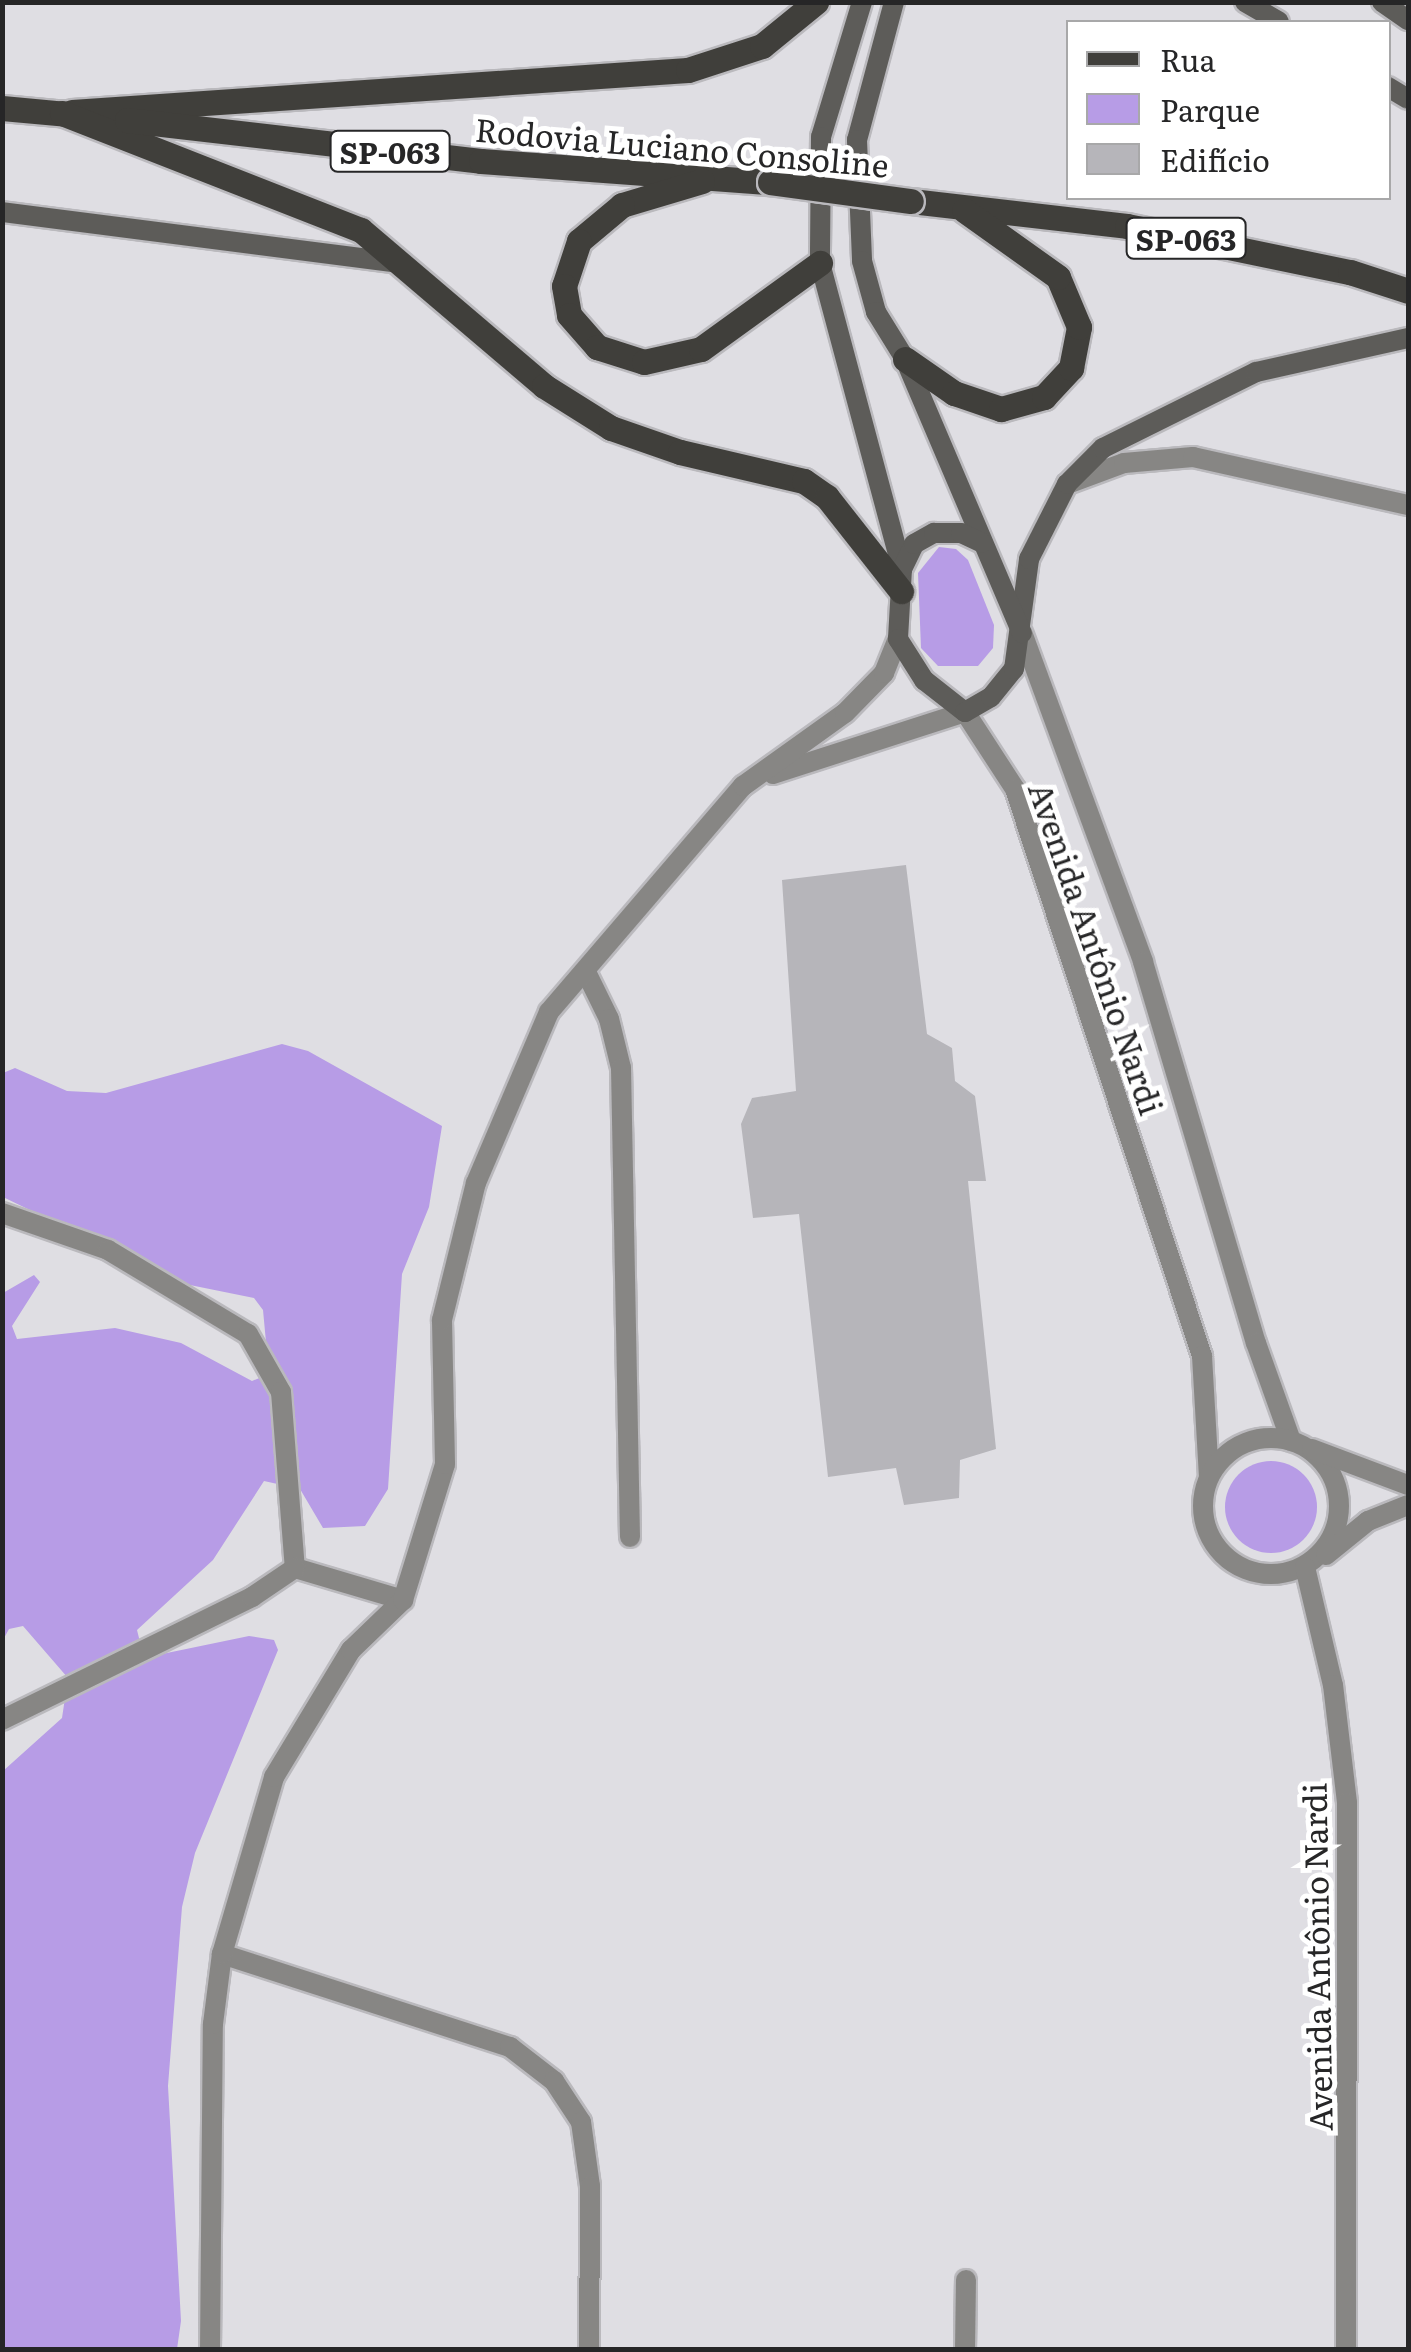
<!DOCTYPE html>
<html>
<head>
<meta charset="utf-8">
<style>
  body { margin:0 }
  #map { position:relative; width:1411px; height:2352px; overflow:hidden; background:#dfdee3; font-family:Literata,serif }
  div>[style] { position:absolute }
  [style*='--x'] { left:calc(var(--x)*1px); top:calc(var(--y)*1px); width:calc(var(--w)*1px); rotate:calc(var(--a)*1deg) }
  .green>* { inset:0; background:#b79ce6 }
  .round { border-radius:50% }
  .building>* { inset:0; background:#b6b5ba }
  .roads { filter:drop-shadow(2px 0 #bab9bd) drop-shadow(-2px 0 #bab9bd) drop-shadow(0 2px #bab9bd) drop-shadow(0 -2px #bab9bd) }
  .lane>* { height:20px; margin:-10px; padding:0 10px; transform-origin:10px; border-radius:10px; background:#878684 }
  .street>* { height:20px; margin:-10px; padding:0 10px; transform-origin:10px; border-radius:10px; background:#878684 }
  .street>.ring { margin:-10px; padding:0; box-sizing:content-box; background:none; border:20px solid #878684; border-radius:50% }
  .secondary>* { height:20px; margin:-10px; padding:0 10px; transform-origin:10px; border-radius:10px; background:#5d5c59 }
  .primary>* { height:25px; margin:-12.5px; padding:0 12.5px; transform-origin:12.5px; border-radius:12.5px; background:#403f3b }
  .bridges { filter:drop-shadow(2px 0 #bab9bd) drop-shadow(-2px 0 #bab9bd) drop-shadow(0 2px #bab9bd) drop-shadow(0 -2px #bab9bd) }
  .primary-bridge>* { height:25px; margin:-12.5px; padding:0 12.5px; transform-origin:12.5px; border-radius:12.5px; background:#403f3b }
  span { translate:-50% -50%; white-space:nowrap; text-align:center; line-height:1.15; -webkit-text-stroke:10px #fff; paint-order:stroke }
  .shield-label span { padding:2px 8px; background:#fff; border:2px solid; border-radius:8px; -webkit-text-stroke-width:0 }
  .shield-label { font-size:30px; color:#262627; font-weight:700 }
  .street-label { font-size:32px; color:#262627 }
  .frame { position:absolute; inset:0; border:5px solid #262627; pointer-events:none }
  .legend { position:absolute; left:1066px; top:20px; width:325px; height:180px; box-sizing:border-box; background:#fff; border:2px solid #a8a8a9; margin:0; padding:12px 18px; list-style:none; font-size:30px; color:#262627 }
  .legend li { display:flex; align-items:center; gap:20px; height:50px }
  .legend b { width:50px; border:2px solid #a8a8a9 }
</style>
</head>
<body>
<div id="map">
  <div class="green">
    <i style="clip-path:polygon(939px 547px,956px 549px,968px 560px,994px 625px,993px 648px,978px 666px,938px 666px,921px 648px,918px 573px)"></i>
    <i style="clip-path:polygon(282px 1044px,308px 1051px,442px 1126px,429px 1207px,402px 1274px,388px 1489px,365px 1526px,323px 1528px,300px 1489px,264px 1481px,213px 1560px,137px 1630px,141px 1646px,162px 1654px,249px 1636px,274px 1640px,278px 1650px,195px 1853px,182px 1907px,168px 2086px,181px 2321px,177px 2349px,3px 2349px,3px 1771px,62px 1718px,68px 1678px,23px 1626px,9px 1629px,3px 1640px,3px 1293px,34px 1275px,40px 1282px,12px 1326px,17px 1339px,115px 1328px,181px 1343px,252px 1381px,269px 1374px,263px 1310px,254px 1298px,180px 1283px,3px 1197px,3px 1073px,15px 1068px,67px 1091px,106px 1093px)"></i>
    <i class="round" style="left:1225px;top:1461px;width:92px;height:92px"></i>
  </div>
  <div class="building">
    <i style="clip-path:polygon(906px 865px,927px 1034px,952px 1048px,955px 1081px,975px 1096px,986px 1181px,968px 1181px,996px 1449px,960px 1460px,959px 1498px,904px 1505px,896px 1468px,828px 1477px,799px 1214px,753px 1218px,741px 1124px,752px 1098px,796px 1091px,782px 880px)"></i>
  </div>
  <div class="roads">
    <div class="lane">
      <i style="--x:586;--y:972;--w:52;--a:63.9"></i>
      <i style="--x:609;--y:1019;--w:50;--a:76.2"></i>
      <i style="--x:621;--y:1068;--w:469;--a:88.9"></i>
    </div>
    <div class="street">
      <i style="--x:1067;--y:484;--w:61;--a:-20.2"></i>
      <i style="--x:1124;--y:463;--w:69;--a:-5"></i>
      <i style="--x:1193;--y:457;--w:220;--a:12.6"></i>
      <i style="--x:1023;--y:635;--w:348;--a:69.8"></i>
      <i style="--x:1143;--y:962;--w:397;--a:73.5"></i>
      <i style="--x:1256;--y:1343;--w:104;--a:70.3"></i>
      <i style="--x:773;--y:774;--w:202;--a:-17.9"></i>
      <i style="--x:965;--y:712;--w:92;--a:57"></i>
      <i style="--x:1015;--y:789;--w:597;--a:71.75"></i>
      <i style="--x:1202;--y:1356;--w:121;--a:86.7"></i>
      <i style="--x:2;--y:1213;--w:112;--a:19.2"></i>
      <i style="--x:108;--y:1250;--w:163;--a:31"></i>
      <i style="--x:248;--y:1334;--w:67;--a:60.4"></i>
      <i style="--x:281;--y:1392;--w:177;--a:85.5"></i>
      <i class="ring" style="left:1203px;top:1438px;width:116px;height:116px"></i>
      <i style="--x:1312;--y:1449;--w:103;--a:20.6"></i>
      <i style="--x:1326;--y:1555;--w:54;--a:-39"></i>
      <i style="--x:1368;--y:1521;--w:43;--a:-21.8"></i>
      <i style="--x:1305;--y:1567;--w:121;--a:76.7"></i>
      <i style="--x:1333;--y:1685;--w:119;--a:83.2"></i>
      <i style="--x:1347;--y:1803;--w:547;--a:90.1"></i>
      <i style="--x:295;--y:1568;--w:113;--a:16.5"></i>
      <i style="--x:2;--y:1720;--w:279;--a:-26.2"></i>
      <i style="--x:252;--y:1597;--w:52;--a:-34"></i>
      <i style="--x:222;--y:1954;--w:303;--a:17.9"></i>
      <i style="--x:510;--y:2047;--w:56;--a:37.7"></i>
      <i style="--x:554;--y:2081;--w:49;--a:56.6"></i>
      <i style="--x:581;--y:2122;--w:65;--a:82"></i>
      <i style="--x:590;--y:2186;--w:164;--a:90.3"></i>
      <i style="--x:210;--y:2350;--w:326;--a:-89.5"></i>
      <i style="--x:213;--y:2024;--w:71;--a:-82.7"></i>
      <i style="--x:222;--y:1954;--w:184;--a:-73.6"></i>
      <i style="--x:274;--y:1777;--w:149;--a:-58.8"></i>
      <i style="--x:351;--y:1650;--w:72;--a:-43.9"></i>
      <i style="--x:403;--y:1600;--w:142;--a:-72.8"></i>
      <i style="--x:445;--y:1464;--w:144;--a:-91.2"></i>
      <i style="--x:442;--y:1320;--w:141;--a:-76.1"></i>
      <i style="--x:476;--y:1183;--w:186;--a:-66.9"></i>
      <i style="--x:549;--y:1012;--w:298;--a:-49.4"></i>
      <i style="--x:743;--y:786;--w:125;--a:-35.6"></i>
      <i style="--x:845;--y:713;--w:56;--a:-45.7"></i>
      <i style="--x:884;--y:673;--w:37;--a:-68"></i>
      <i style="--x:965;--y:2350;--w:70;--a:-89.2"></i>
    </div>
    <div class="secondary">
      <i style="--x:862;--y:2;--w:141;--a:106.9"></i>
      <i style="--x:821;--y:137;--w:126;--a:90.5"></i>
      <i style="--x:820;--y:263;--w:317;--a:75"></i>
      <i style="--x:902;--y:569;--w:70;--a:93.3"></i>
      <i style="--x:898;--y:639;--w:49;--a:57.6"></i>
      <i style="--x:924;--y:680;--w:52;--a:38"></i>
      <i style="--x:965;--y:712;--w:30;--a:-30"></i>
      <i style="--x:991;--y:697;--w:36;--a:-51"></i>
      <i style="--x:1014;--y:669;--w:111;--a:-82.2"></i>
      <i style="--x:1029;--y:559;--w:84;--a:-63.1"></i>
      <i style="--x:1067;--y:484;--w:51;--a:-45"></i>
      <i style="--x:1103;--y:448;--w:171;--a:-26.4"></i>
      <i style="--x:1256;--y:372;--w:156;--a:-12.6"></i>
      <i style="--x:894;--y:2;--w:143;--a:105"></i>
      <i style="--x:857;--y:140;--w:121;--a:87.6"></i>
      <i style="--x:862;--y:261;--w:53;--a:74.6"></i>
      <i style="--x:876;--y:312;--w:55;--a:58.3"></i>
      <i style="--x:905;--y:359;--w:298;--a:66.9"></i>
      <i style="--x:1245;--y:2;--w:39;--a:30"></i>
      <i style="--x:1382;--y:2;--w:32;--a:35"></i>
      <i style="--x:1388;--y:87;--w:23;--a:31"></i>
      <i style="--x:2;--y:212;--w:403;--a:7.3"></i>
      <i style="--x:902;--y:569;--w:28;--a:-64"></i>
      <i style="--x:914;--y:544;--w:23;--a:-29"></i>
      <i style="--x:934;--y:533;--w:27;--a:0"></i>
      <i style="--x:961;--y:533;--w:23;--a:25"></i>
    </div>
    <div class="primary">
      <i style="--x:2;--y:108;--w:75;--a:5.3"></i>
      <i style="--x:72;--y:112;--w:617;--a:-3.9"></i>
      <i style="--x:688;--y:70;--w:78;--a:-18"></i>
      <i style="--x:762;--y:46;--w:70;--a:-39.2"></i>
      <i style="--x:62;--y:113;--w:321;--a:21.4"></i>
      <i style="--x:361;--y:230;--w:240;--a:40.4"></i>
      <i style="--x:544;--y:386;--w:79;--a:32.1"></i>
      <i style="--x:611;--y:428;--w:73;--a:19.2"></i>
      <i style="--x:680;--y:452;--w:127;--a:13.2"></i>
      <i style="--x:804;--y:481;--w:28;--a:35"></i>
      <i style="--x:827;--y:497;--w:120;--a:51.8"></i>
      <i style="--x:127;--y:120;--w:356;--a:6.6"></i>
      <i style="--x:481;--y:161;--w:290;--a:4.2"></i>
      <i style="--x:702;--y:181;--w:84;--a:163.3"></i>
      <i style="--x:622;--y:205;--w:56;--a:140.1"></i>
      <i style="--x:579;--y:241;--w:47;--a:108.4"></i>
      <i style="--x:564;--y:286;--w:29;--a:80"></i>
      <i style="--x:569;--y:315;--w:43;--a:48.8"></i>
      <i style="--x:597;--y:347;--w:49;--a:17.7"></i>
      <i style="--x:644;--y:362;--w:58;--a:-12.8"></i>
      <i style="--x:701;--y:349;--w:147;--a:-35.9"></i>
      <i style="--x:911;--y:201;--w:217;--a:6.6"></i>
      <i style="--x:1127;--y:226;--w:228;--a:11.7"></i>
      <i style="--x:1350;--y:272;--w:61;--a:18.1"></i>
      <i style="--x:905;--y:359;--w:60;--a:34.8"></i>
      <i style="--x:954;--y:393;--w:50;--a:18.8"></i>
      <i style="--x:1001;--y:409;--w:45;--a:-15.6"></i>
      <i style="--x:1044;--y:397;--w:40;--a:-47"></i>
      <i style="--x:1071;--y:368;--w:42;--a:-79"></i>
      <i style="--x:1079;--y:327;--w:54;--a:-112.8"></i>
      <i style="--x:1058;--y:277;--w:115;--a:-144.5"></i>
    </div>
  </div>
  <div class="bridges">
    <div class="primary-bridge">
      <i style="--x:770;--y:182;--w:142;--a:7.7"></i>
    </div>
  </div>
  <div class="shield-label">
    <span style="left:390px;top:151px">SP-063</span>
    <span style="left:1186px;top:238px">SP-063</span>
  </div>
  <div class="street-label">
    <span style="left:682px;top:146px;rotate:5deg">Rodovia Luciano Consoline</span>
    <span style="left:1097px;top:948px;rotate:71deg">Avenida Antônio Nardi</span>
    <span style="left:1316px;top:1957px;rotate:-91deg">Avenida Antônio Nardi</span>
  </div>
  <div class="frame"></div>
  <ul class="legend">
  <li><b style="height:12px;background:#403f3b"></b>Rua</li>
  <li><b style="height:28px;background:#b79ce6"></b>Parque</li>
  <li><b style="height:28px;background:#b6b5ba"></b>Edifício</li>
  </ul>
</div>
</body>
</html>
